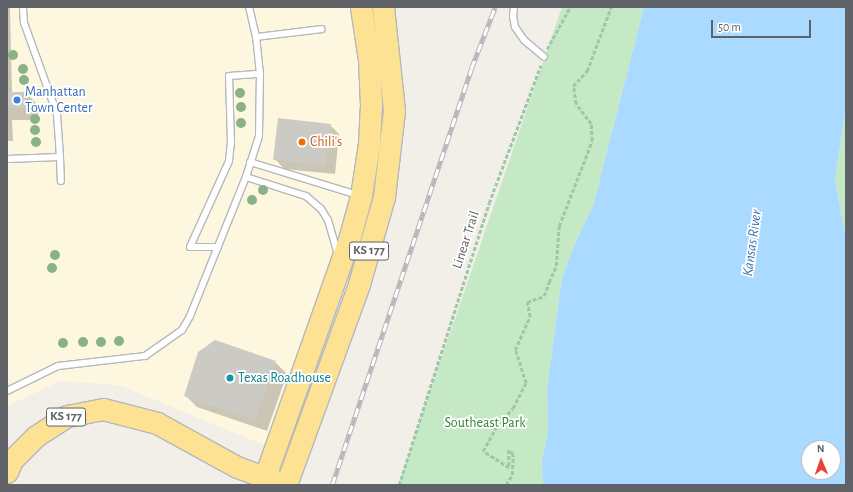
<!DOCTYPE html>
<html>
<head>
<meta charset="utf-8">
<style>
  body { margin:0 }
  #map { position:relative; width:853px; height:492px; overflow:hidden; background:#f1efe8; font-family:"Alegreya Sans",sans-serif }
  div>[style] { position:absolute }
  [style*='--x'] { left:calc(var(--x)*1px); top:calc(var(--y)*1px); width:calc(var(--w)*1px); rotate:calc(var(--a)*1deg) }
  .commercial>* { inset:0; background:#fef7e0 }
  .green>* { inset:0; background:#c5e8c5 }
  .water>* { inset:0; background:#aadaff }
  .shadow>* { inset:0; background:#0003 }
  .building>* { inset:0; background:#cccac5 }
  .path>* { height:2.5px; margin-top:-1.25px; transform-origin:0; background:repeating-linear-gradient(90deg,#9cc7a9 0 4px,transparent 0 6px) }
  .roads { filter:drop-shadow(1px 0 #b5b8bc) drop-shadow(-1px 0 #b5b8bc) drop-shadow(0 1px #b5b8bc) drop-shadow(0 -1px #b5b8bc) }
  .lane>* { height:6px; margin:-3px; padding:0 3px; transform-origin:3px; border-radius:3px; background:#fff }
  .highway>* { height:21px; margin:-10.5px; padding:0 10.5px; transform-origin:10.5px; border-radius:10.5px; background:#fde293 }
  .rail>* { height:4.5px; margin-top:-2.25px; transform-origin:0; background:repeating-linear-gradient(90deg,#fff 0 9px,#b6b7b8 0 18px); box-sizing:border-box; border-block:1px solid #b6b7b8 }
  .trees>* { width:10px; height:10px; margin:-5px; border-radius:50%; background:#89b387 }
  .dots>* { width:11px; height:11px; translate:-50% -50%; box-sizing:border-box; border:2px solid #fff; border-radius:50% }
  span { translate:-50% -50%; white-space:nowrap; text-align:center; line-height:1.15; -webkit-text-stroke:3.5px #fff; paint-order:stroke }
  .shield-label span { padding:1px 3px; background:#fff; border:1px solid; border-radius:3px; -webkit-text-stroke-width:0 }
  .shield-label { font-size:13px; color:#5f6368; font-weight:700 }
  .shop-label { font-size:14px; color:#366cbe }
  .left { translate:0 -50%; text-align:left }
  .food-label { font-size:14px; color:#c56008 }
  .street-label { font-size:14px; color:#5f6368 }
  .culture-label { font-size:14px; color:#0d838f }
  .park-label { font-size:14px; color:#348238 }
  .water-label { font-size:15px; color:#4174aa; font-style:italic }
  .frame { position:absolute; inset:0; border:8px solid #5f6368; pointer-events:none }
  .north { position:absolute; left:801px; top:440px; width:40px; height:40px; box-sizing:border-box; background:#fff; border:1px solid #bfc1c3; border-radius:50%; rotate:358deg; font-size:11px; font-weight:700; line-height:16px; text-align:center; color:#5f6368 }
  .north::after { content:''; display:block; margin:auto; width:14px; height:18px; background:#ea4335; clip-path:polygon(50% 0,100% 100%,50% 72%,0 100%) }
  .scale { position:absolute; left:711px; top:20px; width:100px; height:18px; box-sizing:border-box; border:2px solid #5f6368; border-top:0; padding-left:5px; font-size:12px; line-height:14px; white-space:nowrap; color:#5f6368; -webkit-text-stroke:3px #fff; paint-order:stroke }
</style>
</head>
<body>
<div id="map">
  <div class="commercial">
    <i style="clip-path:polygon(7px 7px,351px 7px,358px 55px,362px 108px,359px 155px,339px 239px,266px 446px,119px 385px,60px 381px,7px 406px)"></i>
  </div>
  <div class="green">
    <i style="clip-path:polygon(562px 7px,644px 7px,593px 206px,577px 239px,562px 277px,547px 389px,548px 433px,542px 460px,543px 485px,398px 485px)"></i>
    <i style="clip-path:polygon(846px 105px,846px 238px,835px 181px)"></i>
  </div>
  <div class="water">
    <i style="clip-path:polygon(evenodd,644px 7px,846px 7px,846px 105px,835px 181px,846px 238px,846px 485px,543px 485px,542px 460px,548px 433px,547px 389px,562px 277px,577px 239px,593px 206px,644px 7px,809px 448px,833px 448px,833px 472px,809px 472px,809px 448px)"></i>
  </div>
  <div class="shadow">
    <i style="clip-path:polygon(7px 7px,10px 7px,12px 93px,26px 93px,38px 105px,38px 120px,12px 120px,13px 141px,7px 141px)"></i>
    <i style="clip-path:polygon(330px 125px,339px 134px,335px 174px,284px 169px,275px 159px)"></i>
    <i style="clip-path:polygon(275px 362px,287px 374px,267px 431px,197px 407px,185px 395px)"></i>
  </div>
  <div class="building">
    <i style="clip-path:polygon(7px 92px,26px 92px,27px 108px,7px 108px)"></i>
    <i style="clip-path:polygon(278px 118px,331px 124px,326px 165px,273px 160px)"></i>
    <i style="clip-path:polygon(215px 340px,276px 361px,255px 420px,184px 396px,198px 352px)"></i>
  </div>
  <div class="path">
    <i style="--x:547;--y:49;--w:48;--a:-61.3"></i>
    <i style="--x:399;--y:485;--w:296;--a:-72.3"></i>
    <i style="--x:489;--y:203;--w:147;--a:-69.4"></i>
    <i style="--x:506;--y:485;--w:12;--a:-59"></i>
    <i style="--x:512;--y:475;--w:20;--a:-87"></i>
    <i style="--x:513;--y:455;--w:6;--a:-129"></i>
    <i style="--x:509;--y:450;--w:18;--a:90"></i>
    <i style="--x:509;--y:468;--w:31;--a:-147"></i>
    <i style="--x:483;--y:451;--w:26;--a:-61"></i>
    <i style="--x:496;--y:428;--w:26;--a:-50"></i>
    <i style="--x:513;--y:408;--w:28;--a:-63"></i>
    <i style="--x:526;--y:383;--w:35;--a:-108"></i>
    <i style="--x:515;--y:350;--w:36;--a:-66"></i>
    <i style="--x:530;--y:317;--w:15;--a:-101"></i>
    <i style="--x:527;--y:302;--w:18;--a:-19"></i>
    <i style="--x:544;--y:296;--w:15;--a:-70"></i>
    <i style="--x:549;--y:282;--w:17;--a:-66"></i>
    <i style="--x:556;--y:266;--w:40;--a:-85.7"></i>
    <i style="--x:559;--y:226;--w:91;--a:-68.8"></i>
    <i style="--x:592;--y:141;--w:17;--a:-93"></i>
    <i style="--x:591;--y:124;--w:25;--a:-127"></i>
    <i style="--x:576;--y:104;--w:18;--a:-99"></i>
    <i style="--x:573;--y:86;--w:21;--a:-47"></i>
    <i style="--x:587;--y:71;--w:68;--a:-69.4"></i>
  </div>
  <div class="roads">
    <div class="lane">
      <i style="--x:514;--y:7;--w:9;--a:96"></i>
      <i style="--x:513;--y:16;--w:11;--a:80"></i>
      <i style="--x:515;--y:27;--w:16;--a:55"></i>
      <i style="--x:524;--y:40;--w:26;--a:40"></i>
      <i style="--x:256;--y:37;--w:66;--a:-6.9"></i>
      <i style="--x:60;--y:157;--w:24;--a:88"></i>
      <i style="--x:7;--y:159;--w:53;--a:-2.2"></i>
      <i style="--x:60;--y:157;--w:43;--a:-94"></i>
      <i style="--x:57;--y:114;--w:97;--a:-109.9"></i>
      <i style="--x:24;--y:23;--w:16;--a:-94"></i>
      <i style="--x:250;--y:162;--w:113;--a:17"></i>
      <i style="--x:246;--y:177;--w:63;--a:17.6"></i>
      <i style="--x:306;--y:196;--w:20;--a:41"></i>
      <i style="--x:321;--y:209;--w:13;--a:58"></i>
      <i style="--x:328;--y:220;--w:32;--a:74"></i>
      <i style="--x:218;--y:247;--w:28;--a:180"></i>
      <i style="--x:190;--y:247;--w:94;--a:-65.6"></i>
      <i style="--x:229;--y:161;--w:18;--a:-84"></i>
      <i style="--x:231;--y:143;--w:67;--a:-91.7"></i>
      <i style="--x:229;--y:76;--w:31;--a:-4"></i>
      <i style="--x:7;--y:391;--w:57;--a:-26.1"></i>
      <i style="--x:58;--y:366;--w:88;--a:-6.6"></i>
      <i style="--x:145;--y:356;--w:45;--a:-35.1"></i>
      <i style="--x:182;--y:330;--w:16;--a:-60"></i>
      <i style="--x:190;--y:316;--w:150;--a:-68.1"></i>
      <i style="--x:246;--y:177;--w:43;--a:-72.4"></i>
      <i style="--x:259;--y:136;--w:62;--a:-89.1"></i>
      <i style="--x:260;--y:74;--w:37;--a:-96"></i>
      <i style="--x:256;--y:37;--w:31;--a:-103"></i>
    </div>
    <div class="highway">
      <i style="--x:7;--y:472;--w:13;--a:-67"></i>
      <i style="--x:12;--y:460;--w:34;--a:-45"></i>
      <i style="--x:36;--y:436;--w:37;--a:-33"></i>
      <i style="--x:67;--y:416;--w:37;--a:-11"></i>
      <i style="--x:103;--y:409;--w:56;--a:14.5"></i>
      <i style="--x:157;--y:423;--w:91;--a:28.8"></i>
      <i style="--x:237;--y:467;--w:44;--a:20.1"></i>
      <i style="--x:262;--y:485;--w:264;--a:-70.5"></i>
      <i style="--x:350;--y:236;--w:41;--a:-74.6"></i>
      <i style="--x:361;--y:196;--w:53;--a:-81.3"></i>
      <i style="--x:369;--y:144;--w:40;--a:-87.1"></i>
      <i style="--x:371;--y:104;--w:44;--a:-92.6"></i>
      <i style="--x:369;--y:60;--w:54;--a:-98.6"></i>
      <i style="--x:286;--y:485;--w:214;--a:-70"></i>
      <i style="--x:359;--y:284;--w:91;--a:-74"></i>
      <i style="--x:384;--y:197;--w:88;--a:-83.4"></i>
      <i style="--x:394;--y:110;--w:104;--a:-96.1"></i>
    </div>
  </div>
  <div class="rail">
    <i style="--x:332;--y:485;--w:439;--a:-71.5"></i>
    <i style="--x:471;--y:69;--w:66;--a:-68.8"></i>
  </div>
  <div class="trees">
    <i style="left:13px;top:55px"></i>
    <i style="left:23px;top:69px"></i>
    <i style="left:24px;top:80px"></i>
    <i style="left:240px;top:93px"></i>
    <i style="left:241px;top:107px"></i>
    <i style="left:34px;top:109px"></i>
    <i style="left:35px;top:119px"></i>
    <i style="left:241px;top:123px"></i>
    <i style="left:35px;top:130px"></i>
    <i style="left:36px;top:142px"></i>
    <i style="left:263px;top:190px"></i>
    <i style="left:252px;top:200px"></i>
    <i style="left:55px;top:255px"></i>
    <i style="left:52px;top:268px"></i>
    <i style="left:119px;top:341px"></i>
    <i style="left:83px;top:342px"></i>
    <i style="left:101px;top:342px"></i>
    <i style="left:63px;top:343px"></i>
  </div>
  <div class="dots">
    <i style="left:17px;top:100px;background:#3f7fe0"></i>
    <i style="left:302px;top:142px;background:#e8710a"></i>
    <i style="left:230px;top:378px;background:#0f9aa8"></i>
  </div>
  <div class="shield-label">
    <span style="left:369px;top:251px">KS 177</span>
    <span style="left:66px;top:417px">KS 177</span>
  </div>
  <div class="shop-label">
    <span class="left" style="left:25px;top:100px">Manhattan<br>Town Center</span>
  </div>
  <div class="food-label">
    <span class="left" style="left:310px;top:142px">Chili's</span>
  </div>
  <div class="street-label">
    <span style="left:466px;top:240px;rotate:-72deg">Linear Trail</span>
  </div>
  <div class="culture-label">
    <span class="left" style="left:238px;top:378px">Texas Roadhouse</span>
  </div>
  <div class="park-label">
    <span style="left:485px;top:423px">Southeast Park</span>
  </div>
  <div class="water-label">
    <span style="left:752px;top:243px;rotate:-82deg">Kansas River</span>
  </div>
  <div class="frame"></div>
  <div class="north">N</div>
  <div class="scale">50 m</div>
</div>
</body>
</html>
